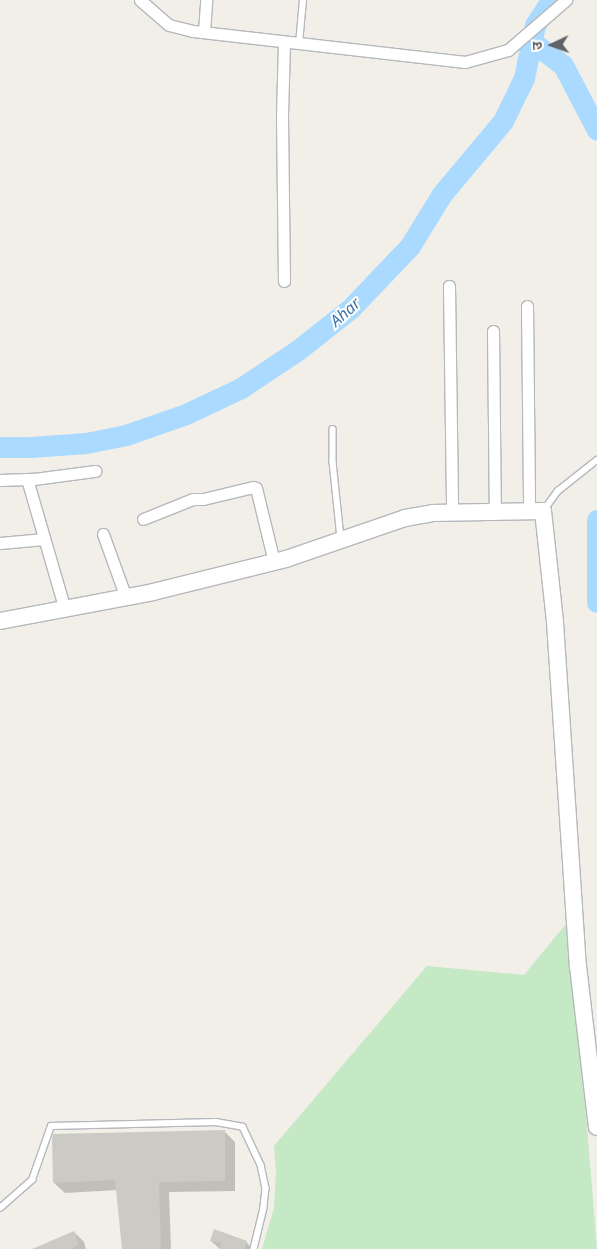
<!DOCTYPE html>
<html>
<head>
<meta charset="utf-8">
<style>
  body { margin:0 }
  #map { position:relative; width:597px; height:1249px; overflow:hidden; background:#f1efe8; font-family:"Noto Sans","Noto Sans Devanagari",sans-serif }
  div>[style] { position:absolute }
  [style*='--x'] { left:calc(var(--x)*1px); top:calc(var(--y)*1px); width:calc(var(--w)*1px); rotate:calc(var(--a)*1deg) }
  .green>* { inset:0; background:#c5e8c5 }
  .shadow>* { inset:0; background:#0003 }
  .river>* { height:21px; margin:-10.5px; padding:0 10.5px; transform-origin:10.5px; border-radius:10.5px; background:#aadaff }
  .building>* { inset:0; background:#cccac5 }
  .roads { filter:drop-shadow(1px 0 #b5b8bc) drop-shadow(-1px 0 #b5b8bc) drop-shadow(0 1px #b5b8bc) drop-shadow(0 -1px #b5b8bc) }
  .lane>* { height:5.5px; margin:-2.75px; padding:0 2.75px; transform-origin:2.75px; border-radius:2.75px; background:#fff }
  .street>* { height:11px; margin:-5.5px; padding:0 5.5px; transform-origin:5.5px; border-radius:5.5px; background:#fff }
  .secondary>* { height:16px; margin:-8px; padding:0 8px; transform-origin:8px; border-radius:8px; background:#fff }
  span { translate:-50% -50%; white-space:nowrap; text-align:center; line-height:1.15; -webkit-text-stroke:4px #fff; paint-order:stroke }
  .water-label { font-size:16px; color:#4174aa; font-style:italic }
  .north { position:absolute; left:527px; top:20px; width:50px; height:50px; -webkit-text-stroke:4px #fff; paint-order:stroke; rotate:267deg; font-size:14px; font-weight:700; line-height:20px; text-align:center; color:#5f6368 }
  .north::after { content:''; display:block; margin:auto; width:18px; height:22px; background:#5f6368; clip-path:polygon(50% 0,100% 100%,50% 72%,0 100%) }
</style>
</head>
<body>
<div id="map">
  <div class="green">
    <i style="clip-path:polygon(570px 919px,597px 1249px,262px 1249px,274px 1208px,276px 1172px,274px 1146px,427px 966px,524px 975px)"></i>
  </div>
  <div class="shadow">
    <i style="clip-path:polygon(224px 1131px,235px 1142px,235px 1191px,169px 1192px,171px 1249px,124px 1249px,118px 1190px,65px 1193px,54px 1183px)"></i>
    <i style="clip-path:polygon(74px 1232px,84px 1242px,86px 1249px,38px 1249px)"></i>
    <i style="clip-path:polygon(211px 1241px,246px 1242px,253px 1249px,220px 1249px)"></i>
  </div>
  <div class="river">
    <i style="--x:531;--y:41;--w:40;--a:37"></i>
    <i style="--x:563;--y:65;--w:73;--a:62.4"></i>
    <i style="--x:0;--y:447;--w:31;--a:0"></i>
    <i style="--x:31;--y:447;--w:55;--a:-4.2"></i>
    <i style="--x:86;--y:443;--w:41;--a:-11.3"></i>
    <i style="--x:126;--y:435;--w:64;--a:-19.3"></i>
    <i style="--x:186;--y:414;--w:61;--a:-25.3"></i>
    <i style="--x:241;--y:388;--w:69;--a:-33.7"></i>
    <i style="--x:298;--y:350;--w:66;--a:-38.3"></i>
    <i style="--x:350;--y:309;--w:87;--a:-46.4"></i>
    <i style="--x:410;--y:246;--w:61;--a:-58.4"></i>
    <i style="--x:442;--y:194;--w:95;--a:-50.1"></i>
    <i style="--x:503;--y:121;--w:48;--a:-64"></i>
    <i style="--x:524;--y:78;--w:54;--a:-78.3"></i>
    <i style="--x:535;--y:25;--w:30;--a:-57"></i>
    <i style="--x:597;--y:520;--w:82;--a:90"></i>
  </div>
  <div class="building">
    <i style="clip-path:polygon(225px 1130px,225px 1181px,159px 1182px,161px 1249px,122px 1249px,115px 1180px,53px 1183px,52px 1139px,53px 1134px)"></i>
    <i style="clip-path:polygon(214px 1229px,247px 1241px,245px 1249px,220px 1249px,221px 1242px,210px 1241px)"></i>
    <i style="clip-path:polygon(74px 1231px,79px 1245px,72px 1249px,32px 1249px)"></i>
  </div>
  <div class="roads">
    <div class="lane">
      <i style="--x:299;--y:44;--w:44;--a:-84.8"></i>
      <i style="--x:333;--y:429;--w:33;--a:90"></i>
      <i style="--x:333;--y:462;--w:76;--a:84"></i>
      <i style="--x:544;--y:510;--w:24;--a:-54"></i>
      <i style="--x:558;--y:491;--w:50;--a:-38.5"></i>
      <i style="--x:0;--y:1208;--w:43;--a:-41.2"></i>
      <i style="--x:32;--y:1180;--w:57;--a:-70.6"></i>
      <i style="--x:51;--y:1126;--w:165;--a:-1.4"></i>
      <i style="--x:216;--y:1122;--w:27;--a:10"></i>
      <i style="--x:243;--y:1127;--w:42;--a:64.7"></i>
      <i style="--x:261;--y:1165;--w:24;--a:78"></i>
      <i style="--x:266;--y:1188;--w:20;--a:96"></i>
      <i style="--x:264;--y:1208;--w:42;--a:103.7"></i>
    </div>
    <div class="street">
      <i style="--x:140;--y:0;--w:38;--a:41"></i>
      <i style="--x:169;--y:25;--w:25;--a:14"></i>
      <i style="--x:193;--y:31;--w:274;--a:6.5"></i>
      <i style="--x:465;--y:62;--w:45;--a:-15.6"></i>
      <i style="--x:508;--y:50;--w:77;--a:-40.8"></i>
      <i style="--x:204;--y:32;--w:32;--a:-86"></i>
      <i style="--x:284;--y:281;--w:166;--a:-90.7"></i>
      <i style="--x:282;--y:115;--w:73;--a:-88.4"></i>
      <i style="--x:449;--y:286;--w:228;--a:89.2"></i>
      <i style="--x:527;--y:306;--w:206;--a:89.4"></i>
      <i style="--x:493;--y:331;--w:183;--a:89.4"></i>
      <i style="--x:27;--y:479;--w:136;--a:73.8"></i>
      <i style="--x:0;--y:480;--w:34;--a:-2"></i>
      <i style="--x:34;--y:479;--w:62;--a:-7.5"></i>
      <i style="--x:143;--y:519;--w:54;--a:-21.8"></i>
      <i style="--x:193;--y:499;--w:10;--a:0"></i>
      <i style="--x:203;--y:499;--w:51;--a:-13.5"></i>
      <i style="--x:253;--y:487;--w:3;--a:18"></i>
      <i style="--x:256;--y:488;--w:76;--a:76.3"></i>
      <i style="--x:103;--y:534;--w:68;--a:70.2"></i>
      <i style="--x:0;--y:543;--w:44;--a:-5.2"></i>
    </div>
    <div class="secondary">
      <i style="--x:0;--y:621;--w:156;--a:-10.7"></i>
      <i style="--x:153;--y:592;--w:137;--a:-13.9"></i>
      <i style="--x:286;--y:559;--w:126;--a:-19"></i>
      <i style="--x:405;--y:518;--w:27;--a:-10"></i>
      <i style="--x:432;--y:513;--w:111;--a:-1"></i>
      <i style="--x:543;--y:511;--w:112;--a:83.8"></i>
      <i style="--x:555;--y:622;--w:345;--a:86.2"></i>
      <i style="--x:578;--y:966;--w:162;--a:83.3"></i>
    </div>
  </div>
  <div class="water-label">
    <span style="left:345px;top:312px;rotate:-42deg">Ahar</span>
  </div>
  <div class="north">उ</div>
</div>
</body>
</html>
